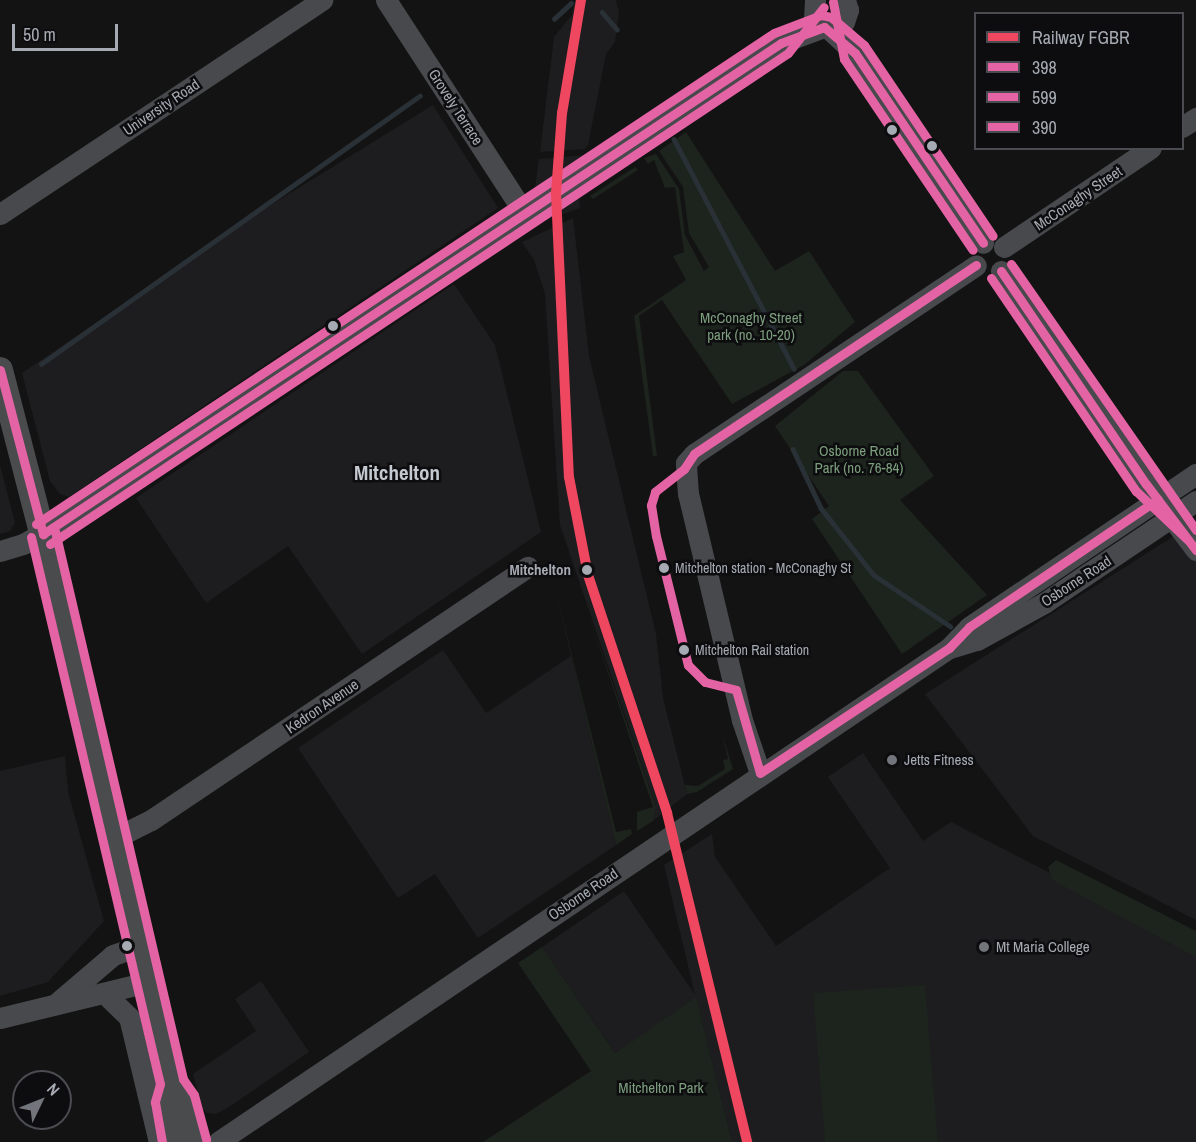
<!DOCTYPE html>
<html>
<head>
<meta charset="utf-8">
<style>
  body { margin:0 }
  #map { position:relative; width:1196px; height:1142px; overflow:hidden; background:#131313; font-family:"Archivo Narrow",sans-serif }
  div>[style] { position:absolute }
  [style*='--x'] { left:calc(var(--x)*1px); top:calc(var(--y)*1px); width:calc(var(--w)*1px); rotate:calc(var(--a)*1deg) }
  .built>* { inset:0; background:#1d1d1f }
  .green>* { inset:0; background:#1d231d }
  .stream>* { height:4.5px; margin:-2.25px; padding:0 2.25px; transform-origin:2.25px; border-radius:2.25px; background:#293036 }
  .minor>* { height:21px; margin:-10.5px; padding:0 10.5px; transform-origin:10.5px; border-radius:10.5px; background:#47494c }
  .major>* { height:26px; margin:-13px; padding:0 13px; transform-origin:13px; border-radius:13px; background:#4a4b4d }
  .bus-1>* { height:9px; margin:-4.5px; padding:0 4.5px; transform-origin:4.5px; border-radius:4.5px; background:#e463a4 }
  .bus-2>* { height:9px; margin:-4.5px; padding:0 4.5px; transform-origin:4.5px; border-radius:4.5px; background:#e463a4 }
  .bus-3>* { height:9px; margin:-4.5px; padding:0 4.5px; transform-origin:4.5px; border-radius:4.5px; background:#e463a4 }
  .rail-1>* { height:10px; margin:-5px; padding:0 5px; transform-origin:5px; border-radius:5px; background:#f04760 }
  .dots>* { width:16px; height:16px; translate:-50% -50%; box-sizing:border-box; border:3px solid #0d0d0f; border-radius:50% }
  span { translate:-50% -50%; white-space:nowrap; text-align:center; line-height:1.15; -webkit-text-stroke:5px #0d0d0f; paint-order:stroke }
  .bus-label { font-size:14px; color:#a5aab3 }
  .left { translate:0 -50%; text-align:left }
  .street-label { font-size:15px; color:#a5aab3 }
  .park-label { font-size:15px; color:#7c9e7d }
  .stop-label { font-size:15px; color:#a5aab3; font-weight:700 }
  .right { translate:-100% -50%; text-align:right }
  .poi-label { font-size:15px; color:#a5aab3 }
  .district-label { font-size:21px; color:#c5c9d0; font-weight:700 }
  .legend { position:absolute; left:974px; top:12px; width:210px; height:138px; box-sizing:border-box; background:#0d0d0f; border:2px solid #4a4c51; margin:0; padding:8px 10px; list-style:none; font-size:18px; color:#a5aab3 }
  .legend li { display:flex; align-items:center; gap:12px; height:30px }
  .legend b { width:30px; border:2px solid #4a4c51 }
  .north { position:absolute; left:12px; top:1070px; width:60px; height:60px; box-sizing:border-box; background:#0d0d0f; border:2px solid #4a4c51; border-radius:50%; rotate:47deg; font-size:16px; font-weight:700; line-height:24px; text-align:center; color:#a5aab3 }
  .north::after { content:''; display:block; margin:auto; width:21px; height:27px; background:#72757b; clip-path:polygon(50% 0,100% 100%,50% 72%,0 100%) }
  .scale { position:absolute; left:12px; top:24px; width:106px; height:27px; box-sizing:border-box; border:3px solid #a5aab3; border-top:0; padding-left:8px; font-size:18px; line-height:21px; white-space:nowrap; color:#a5aab3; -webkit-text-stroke:4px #0d0d0f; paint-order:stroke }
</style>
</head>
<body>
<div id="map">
  <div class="built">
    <i style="clip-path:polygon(575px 0,616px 0,619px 13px,615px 42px,606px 54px,588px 145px,585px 149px,540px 152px,554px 37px,572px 15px)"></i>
    <i style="clip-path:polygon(433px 105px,498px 208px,69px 497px,60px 494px,50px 481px,22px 373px,250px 218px)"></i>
    <i style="clip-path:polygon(586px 155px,535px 188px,539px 159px)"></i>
    <i style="clip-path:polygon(579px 197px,580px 208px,528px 226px)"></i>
    <i style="clip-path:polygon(573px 218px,589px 356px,656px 634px,663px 698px,687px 794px,653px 821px,656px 807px,560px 525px,545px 294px,534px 260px,522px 242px)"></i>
    <i style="clip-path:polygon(454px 284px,495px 345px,541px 532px,362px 654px,288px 546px,206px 603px,136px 498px)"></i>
    <i style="clip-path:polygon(0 465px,15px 523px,10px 531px,0 534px)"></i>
    <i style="clip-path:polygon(1196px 522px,1196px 920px,1033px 836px,925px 694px)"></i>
    <i style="clip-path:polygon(443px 650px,486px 713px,571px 656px,616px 845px,478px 938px,435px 874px,398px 898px,298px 748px)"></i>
    <i style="clip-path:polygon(863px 753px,923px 841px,951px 822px,1196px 948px,1196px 1142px,732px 1142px,696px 998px,615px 1053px,542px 947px,624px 891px,695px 995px,664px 865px,712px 834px,715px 857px,776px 946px,890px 868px,828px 777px)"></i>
    <i style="clip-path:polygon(65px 756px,68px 792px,104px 921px,48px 982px,0 996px,0 771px)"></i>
    <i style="clip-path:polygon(261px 981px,309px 1052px,226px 1109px,215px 1114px,207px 1113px,202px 1108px,193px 1074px,256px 1031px,235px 999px)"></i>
  </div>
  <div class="green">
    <i style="clip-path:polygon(686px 132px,775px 271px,809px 251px,855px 322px,804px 365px,732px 404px,662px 300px,639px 316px,657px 456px,653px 456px,634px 316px,686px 280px,673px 256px,684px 252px,675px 187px,665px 188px,654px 160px,648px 164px,644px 158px,656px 154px,679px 189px,685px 235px,704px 271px,709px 267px,689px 233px,683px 187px,659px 151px)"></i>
    <i style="clip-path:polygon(635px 167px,638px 170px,593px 199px,590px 196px)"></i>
    <i style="clip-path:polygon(843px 371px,858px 371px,934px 476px,900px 500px,987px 595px,902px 654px,812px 519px,829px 506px,775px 426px)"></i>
    <i style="clip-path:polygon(555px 588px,616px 832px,631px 829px,632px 834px,616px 845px)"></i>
    <i style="clip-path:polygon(588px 613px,656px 807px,653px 821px,637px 831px,637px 812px,653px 807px)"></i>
    <i style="clip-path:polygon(722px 734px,733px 769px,697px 792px,687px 794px,685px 785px,698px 786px,725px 769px,723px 760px,728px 759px)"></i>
    <i style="clip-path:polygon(1056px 860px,1196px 931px,1196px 957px,1052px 880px,1048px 867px)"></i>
    <i style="clip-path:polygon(542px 947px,615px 1053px,696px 997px,732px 1142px,483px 1142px,591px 1071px,518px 963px)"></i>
    <i style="clip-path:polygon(925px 985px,938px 1142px,825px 1142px,813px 993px)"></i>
  </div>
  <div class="stream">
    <i style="--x:602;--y:12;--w:23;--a:49"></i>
    <i style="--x:554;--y:19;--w:23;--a:-43"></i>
    <i style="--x:674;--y:139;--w:259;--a:62.4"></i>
    <i style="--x:41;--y:364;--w:464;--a:-35.3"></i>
    <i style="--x:793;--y:449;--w:65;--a:64.6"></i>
    <i style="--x:821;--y:508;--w:85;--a:51.7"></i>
    <i style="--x:874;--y:575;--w:92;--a:33.9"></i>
  </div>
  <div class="minor">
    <i style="--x:386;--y:0;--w:255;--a:57"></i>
    <i style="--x:815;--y:0;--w:20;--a:93"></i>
    <i style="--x:814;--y:20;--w:16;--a:30"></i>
    <i style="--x:828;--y:28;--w:17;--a:-21"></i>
    <i style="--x:844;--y:22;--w:13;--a:-72"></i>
    <i style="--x:848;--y:10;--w:10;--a:-107"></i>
    <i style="--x:828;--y:28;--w:37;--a:43"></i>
    <i style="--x:855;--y:53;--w:229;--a:56"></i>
    <i style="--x:1182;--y:127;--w:17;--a:-33"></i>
    <i style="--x:0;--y:214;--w:387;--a:-33.6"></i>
    <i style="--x:1004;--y:247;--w:177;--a:-34"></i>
    <i style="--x:1001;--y:271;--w:258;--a:55.8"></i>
    <i style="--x:1146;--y:484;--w:83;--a:52.9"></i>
    <i style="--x:0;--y:551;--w:24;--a:-17"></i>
    <i style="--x:23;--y:544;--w:48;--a:-29.7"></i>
    <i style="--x:65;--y:520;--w:860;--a:-33.67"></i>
    <i style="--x:781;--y:43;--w:46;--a:-20.4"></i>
    <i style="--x:950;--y:648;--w:28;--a:-17"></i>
    <i style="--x:977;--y:640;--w:77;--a:-28.9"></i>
    <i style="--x:1044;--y:603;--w:183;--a:-33.9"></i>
    <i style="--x:760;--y:773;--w:56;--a:-108.8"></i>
    <i style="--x:742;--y:720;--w:232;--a:-103.4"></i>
    <i style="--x:688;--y:494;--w:31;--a:-94"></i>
    <i style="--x:686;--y:463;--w:12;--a:-48"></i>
    <i style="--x:694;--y:454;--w:339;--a:-33.8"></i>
    <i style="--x:113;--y:839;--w:42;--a:-26.6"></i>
    <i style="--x:151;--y:820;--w:454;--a:-33.9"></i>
    <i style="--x:105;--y:994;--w:33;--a:44"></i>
    <i style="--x:129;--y:1017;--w:129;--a:76.5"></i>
    <i style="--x:58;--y:1002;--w:72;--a:-40.5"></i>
    <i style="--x:113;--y:955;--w:28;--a:-19"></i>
    <i style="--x:0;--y:1018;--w:152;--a:-13.7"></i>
    <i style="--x:218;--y:1142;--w:882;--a:-34.05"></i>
    <i style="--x:949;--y:648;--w:29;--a:-46"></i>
    <i style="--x:969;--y:627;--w:274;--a:-34"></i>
  </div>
  <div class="major">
    <i style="--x:0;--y:370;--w:203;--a:75.5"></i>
    <i style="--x:51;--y:567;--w:531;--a:76.83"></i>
    <i style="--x:172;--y:1084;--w:19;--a:54"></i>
    <i style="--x:183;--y:1099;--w:44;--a:75.7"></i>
    <i style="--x:172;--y:1084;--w:19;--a:106"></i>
    <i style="--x:167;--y:1102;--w:41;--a:80.1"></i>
  </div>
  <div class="bus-1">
    <i style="--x:976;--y:265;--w:339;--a:146.2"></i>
    <i style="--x:694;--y:454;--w:18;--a:124"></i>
    <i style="--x:684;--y:469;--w:37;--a:142"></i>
    <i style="--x:655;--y:492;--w:14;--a:107"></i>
    <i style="--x:651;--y:505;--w:31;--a:81"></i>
    <i style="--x:656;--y:536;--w:133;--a:76.1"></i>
    <i style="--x:688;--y:665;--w:24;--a:45"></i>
    <i style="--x:705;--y:682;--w:32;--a:14"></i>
    <i style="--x:736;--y:690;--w:86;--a:73.9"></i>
    <i style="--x:760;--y:773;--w:227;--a:-33.5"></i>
    <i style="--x:949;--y:648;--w:29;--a:-46"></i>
    <i style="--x:969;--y:627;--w:228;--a:-34.1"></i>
    <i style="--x:1001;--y:271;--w:258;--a:55.8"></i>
    <i style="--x:1146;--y:484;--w:83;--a:52.9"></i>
    <i style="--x:0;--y:370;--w:170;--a:75.3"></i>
    <i style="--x:43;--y:534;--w:886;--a:-33.64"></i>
    <i style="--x:781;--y:43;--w:46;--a:-20.4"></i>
    <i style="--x:824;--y:27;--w:40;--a:40"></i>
    <i style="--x:855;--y:53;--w:229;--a:56"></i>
  </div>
  <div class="bus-2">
    <i style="--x:833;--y:2;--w:58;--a:79.1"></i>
    <i style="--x:844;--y:59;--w:230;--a:56"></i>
    <i style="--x:991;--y:278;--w:258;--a:55.8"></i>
    <i style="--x:1136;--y:491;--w:71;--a:43.3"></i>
    <i style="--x:31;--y:537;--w:562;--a:76.73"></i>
    <i style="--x:160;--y:1084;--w:19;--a:106"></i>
    <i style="--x:155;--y:1102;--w:41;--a:80.1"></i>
    <i style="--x:50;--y:544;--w:886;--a:-33.64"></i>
    <i style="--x:788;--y:53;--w:58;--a:-52"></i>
  </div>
  <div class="bus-3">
    <i style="--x:1011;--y:264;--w:324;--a:55.2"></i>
    <i style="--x:36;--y:524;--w:886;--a:-33.64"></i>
    <i style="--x:774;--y:33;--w:50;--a:-21"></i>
    <i style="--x:821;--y:15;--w:10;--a:11"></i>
    <i style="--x:831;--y:17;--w:43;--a:40.3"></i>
    <i style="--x:864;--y:45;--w:230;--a:56"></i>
    <i style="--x:55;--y:531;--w:563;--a:76.85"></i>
    <i style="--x:183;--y:1079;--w:19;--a:55"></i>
    <i style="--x:194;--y:1095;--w:46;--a:74.7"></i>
  </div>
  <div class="rail-1">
    <i style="--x:581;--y:0;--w:115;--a:99.5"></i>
    <i style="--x:562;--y:113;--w:80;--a:94.3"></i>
    <i style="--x:556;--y:193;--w:284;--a:87.4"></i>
    <i style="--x:569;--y:477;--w:100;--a:79"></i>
    <i style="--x:588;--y:575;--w:251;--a:71.6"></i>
    <i style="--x:667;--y:813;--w:339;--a:76.3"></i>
  </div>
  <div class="dots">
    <i style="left:892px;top:130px;background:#a5aab3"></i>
    <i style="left:932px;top:146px;background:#a5aab3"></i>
    <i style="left:333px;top:326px;background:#a5aab3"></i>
    <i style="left:664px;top:568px;background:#a5aab3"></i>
    <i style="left:587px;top:570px;background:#a5aab3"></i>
    <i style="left:684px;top:650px;background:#a5aab3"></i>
    <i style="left:892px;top:760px;background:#72757b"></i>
    <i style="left:127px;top:946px;background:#a5aab3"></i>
    <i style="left:984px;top:947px;background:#72757b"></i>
  </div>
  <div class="bus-label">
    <span class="left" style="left:675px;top:568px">Mitchelton station - McConaghy St</span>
    <span class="left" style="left:695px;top:650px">Mitchelton Rail station</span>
  </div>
  <div class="street-label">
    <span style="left:161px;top:107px;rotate:-34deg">University Road</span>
    <span style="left:456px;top:107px;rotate:57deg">Grovely Terrace</span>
    <span style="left:1078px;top:198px;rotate:-34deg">McConaghy Street</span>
    <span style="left:1076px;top:581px;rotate:-33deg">Osborne Road</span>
    <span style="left:322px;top:706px;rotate:-34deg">Kedron Avenue</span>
    <span style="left:583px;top:894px;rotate:-34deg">Osborne Road</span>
  </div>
  <div class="park-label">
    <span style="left:751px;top:326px">McConaghy Street<br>park (no. 10-20)</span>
    <span style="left:859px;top:459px">Osborne Road<br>Park (no. 76-84)</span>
    <span style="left:661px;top:1088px">Mitchelton Park</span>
  </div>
  <div class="stop-label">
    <span class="right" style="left:571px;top:570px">Mitchelton</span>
  </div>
  <div class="poi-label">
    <span class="left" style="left:904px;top:760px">Jetts Fitness</span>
    <span class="left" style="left:996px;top:947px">Mt Maria College</span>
  </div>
  <div class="district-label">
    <span style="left:397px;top:473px">Mitchelton</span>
  </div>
  <ul class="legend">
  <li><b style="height:8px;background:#f04760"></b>Railway FGBR</li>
  <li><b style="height:8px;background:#e463a4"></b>398</li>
  <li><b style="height:8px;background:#e463a4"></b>599</li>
  <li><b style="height:8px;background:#e463a4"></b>390</li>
  </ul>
  <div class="north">N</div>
  <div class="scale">50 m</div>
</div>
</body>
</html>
